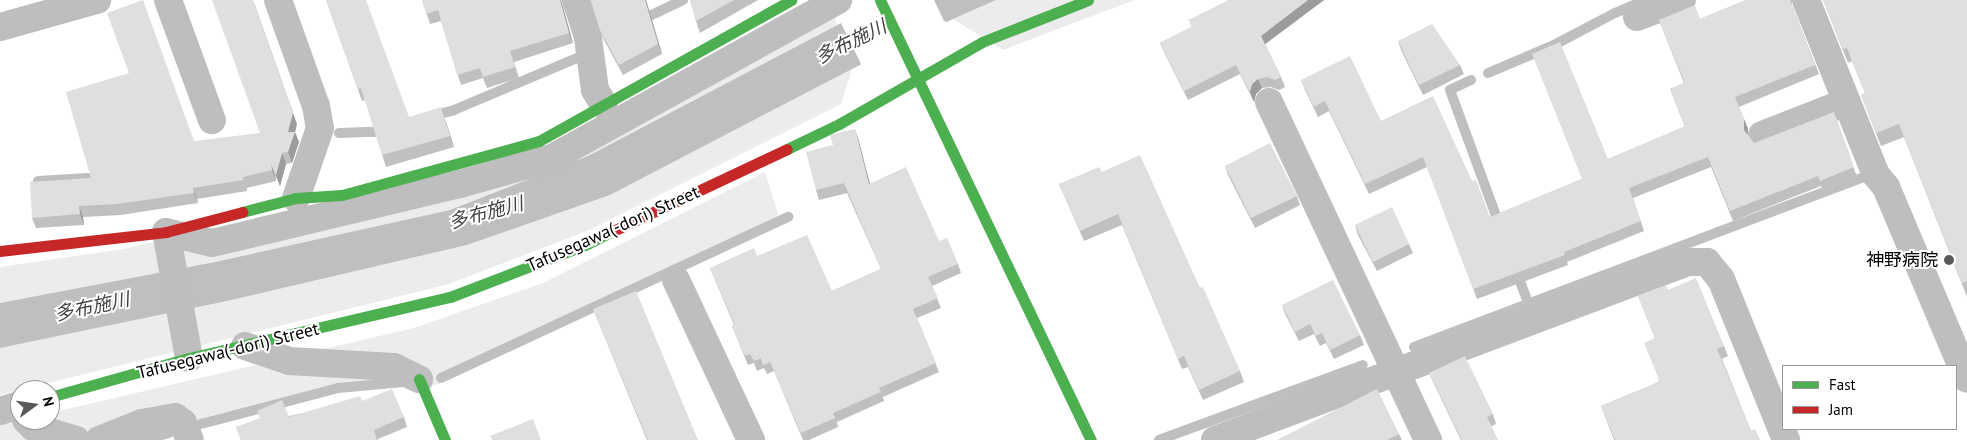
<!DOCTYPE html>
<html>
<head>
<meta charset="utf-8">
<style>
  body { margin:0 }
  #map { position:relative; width:1967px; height:440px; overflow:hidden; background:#fff; font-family:"PT Sans","Noto Sans JP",sans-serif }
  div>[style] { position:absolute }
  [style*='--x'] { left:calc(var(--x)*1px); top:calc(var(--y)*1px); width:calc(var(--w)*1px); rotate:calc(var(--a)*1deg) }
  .green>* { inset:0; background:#ececec }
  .water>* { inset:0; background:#bfbfbf }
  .pier>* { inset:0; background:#fff }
  .stream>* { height:10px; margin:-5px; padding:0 5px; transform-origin:5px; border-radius:5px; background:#bfbfbf }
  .street>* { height:28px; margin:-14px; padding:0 14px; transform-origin:14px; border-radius:14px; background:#bebebe }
  .fast>* { height:11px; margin:-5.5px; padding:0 5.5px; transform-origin:5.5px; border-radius:5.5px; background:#4caf50 }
  .jam>* { height:11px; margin:-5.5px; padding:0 5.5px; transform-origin:5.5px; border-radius:5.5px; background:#c62828 }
  .wall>* { inset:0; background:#c0c0c0 }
  .shaded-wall>* { inset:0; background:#9c9c9c }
  .building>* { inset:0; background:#dfdfdf }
  .dots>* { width:14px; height:14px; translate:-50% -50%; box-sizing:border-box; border:2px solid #fff; border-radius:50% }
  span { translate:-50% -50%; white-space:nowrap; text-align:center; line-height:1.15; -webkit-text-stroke:4px #fff; paint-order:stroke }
  .street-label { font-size:18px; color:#000 }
  .poi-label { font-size:18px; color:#000 }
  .right { translate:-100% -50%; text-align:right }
  .water-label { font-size:19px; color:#444; font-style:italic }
  .legend { position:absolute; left:1782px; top:365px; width:175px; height:65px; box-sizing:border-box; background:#fff; border:1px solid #999; margin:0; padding:6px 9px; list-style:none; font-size:15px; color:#000 }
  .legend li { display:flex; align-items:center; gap:10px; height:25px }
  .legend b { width:25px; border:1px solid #999 }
  .north { position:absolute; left:10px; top:380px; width:50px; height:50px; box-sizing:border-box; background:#fff; border:1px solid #999; border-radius:50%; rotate:76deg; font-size:14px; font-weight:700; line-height:20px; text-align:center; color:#000 }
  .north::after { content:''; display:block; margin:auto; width:18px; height:22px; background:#595959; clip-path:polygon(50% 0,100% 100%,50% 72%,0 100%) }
</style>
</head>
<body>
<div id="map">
  <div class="green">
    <i style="clip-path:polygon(828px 0,837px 25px,588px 156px,450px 210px,215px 262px,0 303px,0 267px,124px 249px,549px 149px)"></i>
    <i style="clip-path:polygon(996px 0,1134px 0,1003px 50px,953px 19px)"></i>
    <i style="clip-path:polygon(852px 69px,841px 104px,587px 231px,449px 284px,0 395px,0 348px,227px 301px,467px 245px,610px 195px)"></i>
    <i style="clip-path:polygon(765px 172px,781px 223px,437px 385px,407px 384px,339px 391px,157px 440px,0 440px,0 425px,20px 420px,50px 420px,50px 413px,414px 328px,543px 283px)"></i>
  </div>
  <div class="water">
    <i style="clip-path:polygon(885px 0,996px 0,953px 19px,852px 69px,610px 195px,467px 245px,227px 301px,0 348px,0 303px,215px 262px,450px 210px,588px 156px)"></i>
  </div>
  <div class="pier">
    <i style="clip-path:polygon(880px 0,934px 0,944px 21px,950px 23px,860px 68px,861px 64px,840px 21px)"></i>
  </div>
  <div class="stream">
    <i style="--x:639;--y:21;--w:49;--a:-25.5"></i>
    <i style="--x:1488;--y:73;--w:72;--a:-23"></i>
    <i style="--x:1554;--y:45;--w:69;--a:-27.7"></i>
    <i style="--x:1615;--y:13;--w:26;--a:-23"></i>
    <i style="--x:1471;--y:80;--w:23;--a:155"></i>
    <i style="--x:1450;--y:90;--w:146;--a:69.9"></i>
    <i style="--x:432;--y:116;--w:23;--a:-15"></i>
    <i style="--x:454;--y:110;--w:134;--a:-22.9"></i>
    <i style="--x:339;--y:133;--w:35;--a:-2"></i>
    <i style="--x:374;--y:132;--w:12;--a:-14"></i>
    <i style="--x:38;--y:181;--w:50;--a:-3.4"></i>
    <i style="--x:1516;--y:271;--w:36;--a:69"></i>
    <i style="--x:1414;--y:347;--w:480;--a:-20.7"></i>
    <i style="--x:441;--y:378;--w:383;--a:-24.9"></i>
    <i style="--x:201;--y:424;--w:142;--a:-14.7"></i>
    <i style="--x:338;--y:388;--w:66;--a:-5.2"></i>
    <i style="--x:143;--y:440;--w:27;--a:-15"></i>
    <i style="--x:1159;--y:440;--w:217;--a:-20.2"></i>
  </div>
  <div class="street">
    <i style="--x:168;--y:0;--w:128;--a:69.9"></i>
    <i style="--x:278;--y:0;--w:113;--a:70.3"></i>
    <i style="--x:316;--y:106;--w:22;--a:80"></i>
    <i style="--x:320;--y:128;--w:74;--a:108.9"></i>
    <i style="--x:576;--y:0;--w:40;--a:72"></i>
    <i style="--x:588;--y:38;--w:52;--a:82.3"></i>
    <i style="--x:595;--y:90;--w:17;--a:59"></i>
    <i style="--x:1806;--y:0;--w:188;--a:68.2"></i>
    <i style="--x:1876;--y:175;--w:16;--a:50"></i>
    <i style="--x:1886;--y:187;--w:208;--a:67.1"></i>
    <i style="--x:1637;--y:17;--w:48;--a:-20.7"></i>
    <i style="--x:0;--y:27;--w:101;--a:-15.6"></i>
    <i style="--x:1269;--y:102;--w:374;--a:64.8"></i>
    <i style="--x:1762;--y:135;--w:90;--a:-21.4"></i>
    <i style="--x:676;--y:280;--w:177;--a:64.9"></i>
    <i style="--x:245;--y:346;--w:46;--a:18.8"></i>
    <i style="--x:289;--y:361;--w:105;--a:3.3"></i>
    <i style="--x:394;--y:367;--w:28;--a:26"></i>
    <i style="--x:189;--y:358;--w:128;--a:-100.3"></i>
    <i style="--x:166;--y:232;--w:47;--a:13.4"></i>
    <i style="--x:212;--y:243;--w:255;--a:-13.4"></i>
    <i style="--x:460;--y:184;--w:96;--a:-15.8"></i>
    <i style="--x:552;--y:158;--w:327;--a:-28.9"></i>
    <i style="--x:0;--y:411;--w:21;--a:-17"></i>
    <i style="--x:26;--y:420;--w:10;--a:45"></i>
    <i style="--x:33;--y:427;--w:45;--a:16.8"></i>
    <i style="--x:99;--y:440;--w:46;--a:-21.6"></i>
    <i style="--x:142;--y:423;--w:34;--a:-10"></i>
    <i style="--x:175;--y:417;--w:10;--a:37"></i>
    <i style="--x:183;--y:423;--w:18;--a:68"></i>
    <i style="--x:1215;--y:440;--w:505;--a:-20.62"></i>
    <i style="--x:1688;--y:262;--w:19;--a:0"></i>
    <i style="--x:1707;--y:262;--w:22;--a:51"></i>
    <i style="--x:1721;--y:279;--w:174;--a:68"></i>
  </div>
  <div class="fast">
    <i style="--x:880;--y:0;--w:488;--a:64.4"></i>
    <i style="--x:787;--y:149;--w:58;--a:-25.7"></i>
    <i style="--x:839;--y:124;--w:165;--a:-29.8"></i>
    <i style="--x:982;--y:42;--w:114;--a:-21.6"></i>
    <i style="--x:242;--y:212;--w:56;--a:-14.5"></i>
    <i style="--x:296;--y:198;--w:46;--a:-3.7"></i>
    <i style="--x:342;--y:195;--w:204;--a:-15.3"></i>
    <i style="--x:539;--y:141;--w:289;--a:-29.2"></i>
    <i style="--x:419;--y:379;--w:66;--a:66.9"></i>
    <i style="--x:50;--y:397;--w:144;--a:-15.7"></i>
    <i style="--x:189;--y:358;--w:268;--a:-13.2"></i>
    <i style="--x:450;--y:297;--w:147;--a:-21.1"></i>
    <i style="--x:587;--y:244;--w:29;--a:-27"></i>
  </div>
  <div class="jam">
    <i style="--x:613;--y:231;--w:192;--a:-25.2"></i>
    <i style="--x:0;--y:251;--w:167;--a:-6.5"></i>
    <i style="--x:166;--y:232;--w:79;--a:-14.7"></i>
  </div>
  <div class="wall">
    <i style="clip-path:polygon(326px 0,409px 117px,445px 119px,454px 147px,386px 167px,365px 100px,362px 101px)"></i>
    <i style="clip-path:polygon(422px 0,561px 0,573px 43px,514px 62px,519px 78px,487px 88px,483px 78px,461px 85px,441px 21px,430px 24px)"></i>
    <i style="clip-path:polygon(591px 0,646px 0,662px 54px,623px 75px,604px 40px)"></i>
    <i style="clip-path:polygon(690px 0,758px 0,700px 33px,696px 21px)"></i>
    <i style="clip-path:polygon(1227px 0,1324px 0,1265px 44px,1281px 77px,1285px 87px,1279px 90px,1271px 87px,1262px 88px,1256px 94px,1254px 102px,1240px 74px,1188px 100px,1164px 52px,1160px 43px,1192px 27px,1189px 20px,1228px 1px)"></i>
    <i style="clip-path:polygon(1746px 0,1792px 0,1792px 5px,1819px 74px,1739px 107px,1748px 129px,1748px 135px,1754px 143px,1834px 112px,1857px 177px,1823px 191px,1821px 186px,1733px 221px,1711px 167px,1633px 198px,1644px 231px,1567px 262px,1568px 265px,1477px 299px,1427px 167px,1369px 194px,1329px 111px,1318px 117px,1305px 90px,1301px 80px,1381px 121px,1472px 181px,1490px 217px,1582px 179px,1608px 159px,1685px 127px,1670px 89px,1684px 83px,1659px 20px,1700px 19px)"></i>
    <i style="clip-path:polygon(1823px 0,1967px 0,1967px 297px,1904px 137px,1881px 146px,1861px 95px,1865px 93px,1852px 61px,1848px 63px)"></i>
    <i style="clip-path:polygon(1398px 41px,1460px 65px,1464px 74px,1423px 95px,1401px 50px)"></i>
    <i style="clip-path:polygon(297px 124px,295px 132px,299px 142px,292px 163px,286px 164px,280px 186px,275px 175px,276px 181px,247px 188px,247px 191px,197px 199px,198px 203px,121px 215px,83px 217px,84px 225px,36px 228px,32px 218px,91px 178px,260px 133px)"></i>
    <i style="clip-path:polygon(858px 138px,870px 183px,939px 241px,958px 264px,961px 273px,932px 286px,941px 308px,917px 318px,939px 372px,883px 397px,884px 401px,837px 422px,838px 427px,809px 440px,803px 440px,774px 371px,767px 374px,764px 368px,757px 371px,754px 363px,748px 365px,732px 326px,734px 325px,710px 268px,757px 256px,832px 291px,881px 269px,847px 193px,819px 200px,816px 190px)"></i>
    <i style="clip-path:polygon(1225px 166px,1297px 196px,1300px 205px,1255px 228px,1228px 175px)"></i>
    <i style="clip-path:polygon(1102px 172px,1200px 288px,1240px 371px,1244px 382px,1203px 400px,1188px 367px,1182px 369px,1122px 225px,1084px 241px,1059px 184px)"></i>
    <i style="clip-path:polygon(1355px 225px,1409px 244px,1413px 253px,1377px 271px,1358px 235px)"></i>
    <i style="clip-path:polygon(1668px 290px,1724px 346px,1728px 356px,1722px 359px,1751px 431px,1760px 440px,1614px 440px,1601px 406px,1659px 382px,1655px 338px,1638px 296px)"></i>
    <i style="clip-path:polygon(1282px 305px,1360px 335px,1364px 345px,1334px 359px,1326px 343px,1320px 346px,1314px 334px,1299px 341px,1285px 314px)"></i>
    <i style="clip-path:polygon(593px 309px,698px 440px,647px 440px)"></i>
    <i style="clip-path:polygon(1429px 373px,1493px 414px,1496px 424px,1461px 440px,1433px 382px)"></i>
    <i style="clip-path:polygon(362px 401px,404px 417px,407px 427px,378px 439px,378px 440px,241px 440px,236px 427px)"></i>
    <i style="clip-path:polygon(1399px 434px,1402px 440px,1277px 440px)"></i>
  </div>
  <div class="shaded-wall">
    <i style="clip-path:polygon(253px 0,297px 124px,295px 132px,299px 142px,292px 163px,288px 152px)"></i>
    <i style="clip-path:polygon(560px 0,561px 0,573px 43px,569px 33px)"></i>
    <i style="clip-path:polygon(645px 0,646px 0,662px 54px,658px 44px)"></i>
    <i style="clip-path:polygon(1308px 0,1324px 0,1264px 45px,1261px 36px)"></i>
    <i style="clip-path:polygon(1258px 79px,1262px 88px,1256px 94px,1254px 102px,1250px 92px,1252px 84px)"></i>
    <i style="clip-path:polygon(441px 107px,445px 119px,454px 147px,450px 136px)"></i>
    <i style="clip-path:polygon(1744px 119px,1748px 129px,1747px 140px,1744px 130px)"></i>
    <i style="clip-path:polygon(855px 129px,858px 138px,872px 193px,869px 184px)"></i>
    <i style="clip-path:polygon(282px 153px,286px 164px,280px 186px,276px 175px)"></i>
    <i style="clip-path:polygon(271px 164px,275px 175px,276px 181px,272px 170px)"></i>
    <i style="clip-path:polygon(193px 188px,197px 199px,198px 203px,194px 193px)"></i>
    <i style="clip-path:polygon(79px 206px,83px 217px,84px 225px,80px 214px)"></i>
  </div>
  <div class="building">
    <i style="clip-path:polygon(143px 0,194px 141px,260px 133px,212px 0,253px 0,293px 113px,288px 132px,295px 132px,288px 152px,282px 153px,276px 175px,271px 164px,272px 170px,243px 177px,243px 180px,193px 188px,194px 193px,117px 204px,79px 206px,80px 214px,32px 218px,30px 182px,91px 178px,66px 92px,129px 73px,107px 13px)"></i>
    <i style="clip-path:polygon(326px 0,366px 0,409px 117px,441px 107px,450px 136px,382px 155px,361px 88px,358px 89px)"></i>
    <i style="clip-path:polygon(422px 0,560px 0,569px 33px,510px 51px,515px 67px,483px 77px,480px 68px,457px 75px,438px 10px,426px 14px)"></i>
    <i style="clip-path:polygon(591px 0,645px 0,658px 44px,619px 65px,600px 30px)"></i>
    <i style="clip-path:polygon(690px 0,734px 0,696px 21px)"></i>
    <i style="clip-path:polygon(1229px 0,1308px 0,1261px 36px,1281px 77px,1275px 80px,1267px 77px,1258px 79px,1252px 84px,1250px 92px,1236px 65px,1184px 91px,1160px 43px,1192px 27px,1189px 20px)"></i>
    <i style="clip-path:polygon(1746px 0,1790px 0,1815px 65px,1735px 97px,1744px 119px,1744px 130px,1754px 143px,1834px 112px,1854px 167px,1820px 181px,1818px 176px,1730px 211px,1708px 157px,1629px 188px,1641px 221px,1564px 252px,1565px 255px,1473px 289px,1423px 157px,1365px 184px,1325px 101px,1314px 107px,1301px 80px,1350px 56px,1381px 121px,1433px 96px,1472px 181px,1476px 180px,1490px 217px,1582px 179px,1532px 54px,1560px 42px,1608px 159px,1685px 126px,1670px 89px,1685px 83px,1659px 20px,1695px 5px,1700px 19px)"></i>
    <i style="clip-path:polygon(1823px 0,1967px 0,1967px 281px,1962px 283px,1899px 124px,1876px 133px,1861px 95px,1865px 93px,1847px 48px,1843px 49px)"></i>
    <i style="clip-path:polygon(1432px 24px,1460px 65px,1419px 85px,1398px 41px)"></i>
    <i style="clip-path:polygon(855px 129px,869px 184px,906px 167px,939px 241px,947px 238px,958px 264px,928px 277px,938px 298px,913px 309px,936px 363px,879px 388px,881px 392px,833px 413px,835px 418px,801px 433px,770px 362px,763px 365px,761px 358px,754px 361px,750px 354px,745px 356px,732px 326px,735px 325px,710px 268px,754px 248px,757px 256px,807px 235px,832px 291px,881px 269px,844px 183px,816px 190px,806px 152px,833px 145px,830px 135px)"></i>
    <i style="clip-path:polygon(1270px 143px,1297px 196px,1251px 218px,1225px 166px)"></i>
    <i style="clip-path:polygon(1140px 155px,1200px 288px,1203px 287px,1240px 371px,1199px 390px,1184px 356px,1178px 359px,1118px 214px,1080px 231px,1059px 184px,1099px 167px,1102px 172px)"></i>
    <i style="clip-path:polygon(1392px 207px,1409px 244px,1373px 262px,1355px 225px)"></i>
    <i style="clip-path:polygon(1696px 278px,1724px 346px,1717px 349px,1751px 431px,1755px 429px,1760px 440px,1615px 440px,1601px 406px,1660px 382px,1644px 343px,1655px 338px,1638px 296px,1666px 285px,1668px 290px)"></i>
    <i style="clip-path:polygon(1333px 280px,1360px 335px,1330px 350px,1322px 333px,1316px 336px,1310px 324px,1295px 332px,1282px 305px)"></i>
    <i style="clip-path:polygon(636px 291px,698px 440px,648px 440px,593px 309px)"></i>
    <i style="clip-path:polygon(1465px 356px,1493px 414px,1487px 417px,1498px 440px,1461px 440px,1462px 440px,1429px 373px)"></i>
    <i style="clip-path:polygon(392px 389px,404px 417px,374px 430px,377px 440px,241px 440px,236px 427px,260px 418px,257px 411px,282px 400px,289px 417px,360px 396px,362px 401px)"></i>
    <i style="clip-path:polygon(1377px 389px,1399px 434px,1387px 440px,1277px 440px)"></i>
    <i style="clip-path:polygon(533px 419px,541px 440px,492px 440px,490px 436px)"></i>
  </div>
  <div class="dots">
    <i style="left:1949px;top:260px;background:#595959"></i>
  </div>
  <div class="street-label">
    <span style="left:613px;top:229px;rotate:-24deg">Tafusegawa(-dori) Street</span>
    <span style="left:228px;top:351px;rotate:-14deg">Tafusegawa(-dori) Street</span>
  </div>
  <div class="poi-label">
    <span class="right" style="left:1938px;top:260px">神野病院</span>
  </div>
  <div class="water-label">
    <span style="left:851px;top:42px;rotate:-26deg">多布施川</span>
    <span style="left:486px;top:213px;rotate:-15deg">多布施川</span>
    <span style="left:92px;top:307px;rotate:-12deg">多布施川</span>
  </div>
  <ul class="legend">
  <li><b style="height:6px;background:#4caf50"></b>Fast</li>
  <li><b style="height:6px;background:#c62828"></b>Jam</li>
  </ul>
  <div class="north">N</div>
</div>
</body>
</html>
